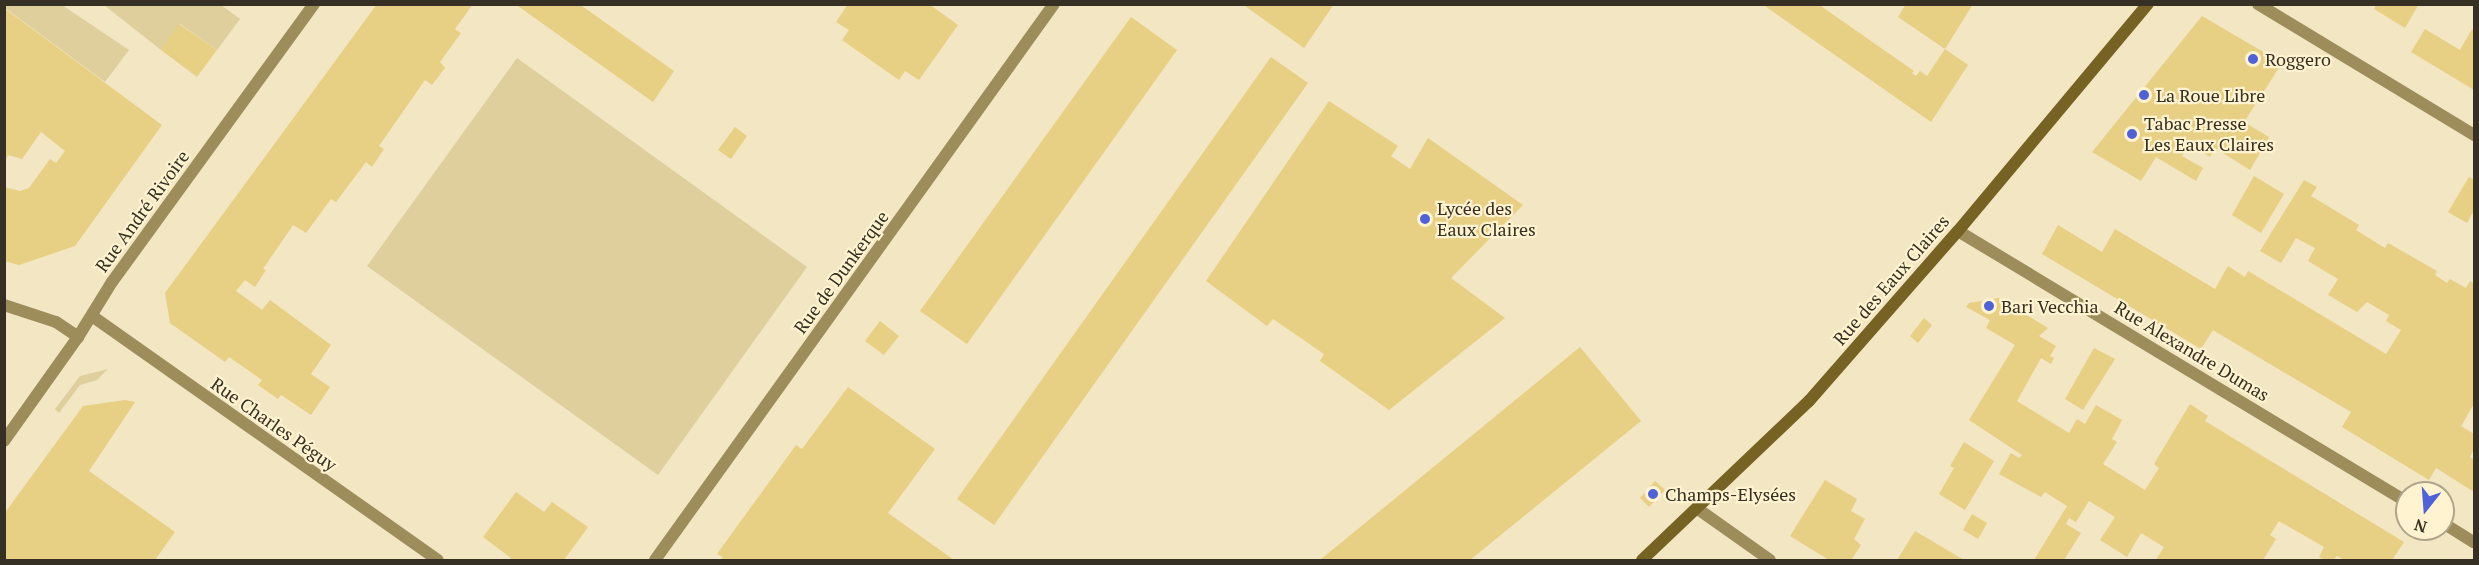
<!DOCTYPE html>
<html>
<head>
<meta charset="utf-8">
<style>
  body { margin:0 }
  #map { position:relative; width:2479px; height:565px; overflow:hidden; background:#f2e6c3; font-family:"PT Serif",serif }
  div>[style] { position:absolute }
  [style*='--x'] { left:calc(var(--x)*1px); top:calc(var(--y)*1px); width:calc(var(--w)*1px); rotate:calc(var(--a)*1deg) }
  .green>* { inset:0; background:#dfcf9d }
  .building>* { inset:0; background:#e7cf84 }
  .street>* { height:12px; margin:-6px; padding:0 6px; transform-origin:6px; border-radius:6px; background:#9d8d5b }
  .secondary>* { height:12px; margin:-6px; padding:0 6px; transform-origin:6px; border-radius:6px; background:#766222 }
  .dots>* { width:16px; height:16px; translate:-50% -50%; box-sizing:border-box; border:3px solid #fff3d0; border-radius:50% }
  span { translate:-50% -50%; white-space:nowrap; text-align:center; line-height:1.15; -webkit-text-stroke:4.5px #fff3d0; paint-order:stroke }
  .poi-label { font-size:18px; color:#353023 }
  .left { translate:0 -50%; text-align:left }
  .street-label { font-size:18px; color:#353023 }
  .frame { position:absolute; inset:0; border:6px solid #353023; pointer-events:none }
  .north { position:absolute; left:2395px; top:481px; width:60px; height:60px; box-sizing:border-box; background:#fff3d0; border:2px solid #aea58b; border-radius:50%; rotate:197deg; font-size:16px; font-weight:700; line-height:24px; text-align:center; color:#353023 }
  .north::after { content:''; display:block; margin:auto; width:21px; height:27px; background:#4f62d7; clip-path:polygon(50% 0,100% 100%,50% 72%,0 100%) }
</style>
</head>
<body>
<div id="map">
  <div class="green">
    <i style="clip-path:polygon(5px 4px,62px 5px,129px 50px,105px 82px,5px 8px)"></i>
    <i style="clip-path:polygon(104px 5px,221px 5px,240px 19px,217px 50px,180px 24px,161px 50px)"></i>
    <i style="clip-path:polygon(517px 58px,807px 267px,658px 475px,367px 266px)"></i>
    <i style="clip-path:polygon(108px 369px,97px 380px,80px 385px,59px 413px,55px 409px,80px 376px)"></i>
  </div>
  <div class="building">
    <i style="clip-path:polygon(377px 4px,473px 4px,455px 29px,461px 33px,440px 62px,445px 68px,432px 85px,425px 80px,379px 146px,384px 149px,372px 167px,366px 162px,336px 202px,331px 199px,306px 233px,293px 225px,263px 269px,266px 270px,255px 287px,245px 280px,236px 291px,262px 310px,270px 300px,331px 345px,311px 374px,330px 387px,311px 415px,281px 395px,278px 399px,258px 385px,262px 380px,229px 357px,225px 362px,170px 323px,165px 293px)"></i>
    <i style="clip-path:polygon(515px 4px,579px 4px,674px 71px,653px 102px)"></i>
    <i style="clip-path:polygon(848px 4px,929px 4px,958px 25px,919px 80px,905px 71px,899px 80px,842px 40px,849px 30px,836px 22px)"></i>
    <i style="clip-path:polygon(1242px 4px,1334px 4px,1304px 48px)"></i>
    <i style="clip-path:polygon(1762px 4px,1818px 4px,1914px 71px,1912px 73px,1916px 76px,1920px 71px,1927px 76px,1945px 49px,1968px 65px,1931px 122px)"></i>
    <i style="clip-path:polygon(1906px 4px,1973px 4px,1945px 49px,1898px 17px)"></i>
    <i style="clip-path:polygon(2377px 4px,2419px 4px,2405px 28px,2374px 9px)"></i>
    <i style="clip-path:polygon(4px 8px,162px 125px,75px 246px,19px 265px,4px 261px,4px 187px,20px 191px,29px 188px,50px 159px,56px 163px,65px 151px,41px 132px,22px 159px,8px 155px,4px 164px)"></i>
    <i style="clip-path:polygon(2202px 16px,2282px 63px,2244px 122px,2269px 137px,2250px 170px,2215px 148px,2210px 157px,2190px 144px,2182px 156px,2203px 168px,2196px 181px,2156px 157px,2141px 181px,2092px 152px)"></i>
    <i style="clip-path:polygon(1131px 17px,1177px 50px,967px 344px,920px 311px)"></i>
    <i style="clip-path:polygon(179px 24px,217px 50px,197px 77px,161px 50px)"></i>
    <i style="clip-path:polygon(2425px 29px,2460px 50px,2472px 29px,2474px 31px,2474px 90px,2411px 52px)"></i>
    <i style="clip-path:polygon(1271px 57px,1308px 83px,994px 525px,957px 499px)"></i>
    <i style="clip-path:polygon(1329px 101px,1398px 146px,1391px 156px,1410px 169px,1428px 138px,1523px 205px,1451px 278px,1505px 318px,1389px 410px,1320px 361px,1324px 354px,1273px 319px,1267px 326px,1206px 281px)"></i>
    <i style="clip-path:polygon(735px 127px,747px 136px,731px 159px,718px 150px)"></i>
    <i style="clip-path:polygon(2254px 176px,2284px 194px,2261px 233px,2232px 215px)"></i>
    <i style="clip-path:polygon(2469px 177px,2474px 180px,2474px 210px,2467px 223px,2448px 212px)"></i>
    <i style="clip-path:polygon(2304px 180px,2317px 187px,2311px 196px,2359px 225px,2356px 230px,2385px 248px,2388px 243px,2437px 271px,2435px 275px,2447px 283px,2450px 279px,2466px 288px,2470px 281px,2474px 284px,2474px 404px,2461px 426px,2474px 434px,2474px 449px,2470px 457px,2474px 460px,2474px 492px,2436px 468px,2429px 480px,2342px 427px,2351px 412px,2216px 332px,2213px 330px,2201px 349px,2042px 254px,2058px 225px,2102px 252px,2115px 229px,2215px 289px,2228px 266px,2245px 277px,2248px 271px,2386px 354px,2401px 330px,2386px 321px,2389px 315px,2367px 302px,2357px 312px,2328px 295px,2338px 279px,2308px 261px,2315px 248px,2296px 238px,2281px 263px,2260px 251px)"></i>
    <i style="clip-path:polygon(1999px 298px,2048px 328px,2039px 336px,2056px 346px,2050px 356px,2054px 358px,2051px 364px,2041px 358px,2017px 401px,2069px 433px,2077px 419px,2085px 424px,2096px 405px,2122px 420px,2112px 439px,2117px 442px,2103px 464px,2145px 490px,2159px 468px,2154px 464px,2190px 404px,2208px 416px,2205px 421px,2404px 542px,2392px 560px,2344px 560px,2337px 556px,2333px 560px,2325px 560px,2319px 557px,2324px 547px,2279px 521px,2270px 535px,2276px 539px,2263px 560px,2156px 560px,2164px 547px,2141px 533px,2127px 557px,2100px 540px,2115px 517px,2089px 501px,2076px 522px,2069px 518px,2066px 524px,2081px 533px,2064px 560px,2034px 560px,2067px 506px,2045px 492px,2041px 497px,1999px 474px,2011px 453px,2019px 458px,2022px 455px,1969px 420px,2015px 345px,1986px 328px,1990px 320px,1966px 307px,1969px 303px)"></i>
    <i style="clip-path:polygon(1924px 318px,1932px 325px,1918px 343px,1910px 336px)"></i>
    <i style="clip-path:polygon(880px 321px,899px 336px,884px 355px,865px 341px)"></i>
    <i style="clip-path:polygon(1580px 347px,1641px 421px,1470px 560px,1320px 560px)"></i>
    <i style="clip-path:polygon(2094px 348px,2115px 359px,2083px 410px,2065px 399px)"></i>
    <i style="clip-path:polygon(848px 387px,935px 449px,888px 513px,954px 560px,721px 560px,723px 557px,717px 554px,796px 445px,802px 449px)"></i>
    <i style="clip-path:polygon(125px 400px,135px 402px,89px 471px,175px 532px,155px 560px,4px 560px,4px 514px,83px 406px)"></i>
    <i style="clip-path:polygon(1964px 442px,1994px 461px,1965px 510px,1939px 494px,1954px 468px,1950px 466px)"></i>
    <i style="clip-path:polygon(1825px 480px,1857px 499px,1851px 511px,1865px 519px,1854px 539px,1861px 545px,1851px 560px,1829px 560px,1790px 536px)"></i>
    <i style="clip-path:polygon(1655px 481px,1665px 490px,1649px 507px,1640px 498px)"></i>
    <i style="clip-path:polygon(516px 492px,544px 512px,552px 502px,588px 527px,564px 560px,509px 560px,511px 558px,483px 537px)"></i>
    <i style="clip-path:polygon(1972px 514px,1987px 523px,1978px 539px,1963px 530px)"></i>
    <i style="clip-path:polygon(1915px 531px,1964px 560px,1897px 560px)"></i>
  </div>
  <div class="street">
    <i style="--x:2258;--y:4;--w:253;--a:31.2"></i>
    <i style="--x:1958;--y:231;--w:524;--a:31.11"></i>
    <i style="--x:4;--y:305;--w:55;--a:18.1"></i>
    <i style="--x:56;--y:322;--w:27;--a:34"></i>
    <i style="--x:92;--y:316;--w:423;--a:35.2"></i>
    <i style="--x:4;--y:441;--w:128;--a:-54.6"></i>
    <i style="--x:78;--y:337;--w:65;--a:-58.3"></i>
    <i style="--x:112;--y:282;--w:344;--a:-54"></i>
    <i style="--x:1698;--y:509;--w:88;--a:35.3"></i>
    <i style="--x:2443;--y:523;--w:36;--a:32"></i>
    <i style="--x:655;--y:560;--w:684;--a:-54.34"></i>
  </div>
  <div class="secondary">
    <i style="--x:1642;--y:560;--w:231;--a:-43.6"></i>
    <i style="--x:1809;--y:401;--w:226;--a:-48.8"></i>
    <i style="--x:1958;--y:231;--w:296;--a:-50.1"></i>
  </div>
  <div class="dots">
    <i style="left:2253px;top:59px;background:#4f62d7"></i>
    <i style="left:2144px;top:95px;background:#4f62d7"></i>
    <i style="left:2132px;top:134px;background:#4f62d7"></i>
    <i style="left:1425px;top:219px;background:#4f62d7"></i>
    <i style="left:1989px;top:306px;background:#4f62d7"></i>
    <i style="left:1653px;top:494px;background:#4f62d7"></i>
  </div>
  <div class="poi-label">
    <span class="left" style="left:2265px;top:59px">Roggero</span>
    <span class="left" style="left:2156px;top:95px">La Roue Libre</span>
    <span class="left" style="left:2144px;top:134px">Tabac Presse<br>Les Eaux Claires</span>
    <span class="left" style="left:1437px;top:219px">Lycée des<br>Eaux Claires</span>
    <span class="left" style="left:2001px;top:306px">Bari Vecchia</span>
    <span class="left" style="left:1665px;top:494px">Champs-Elysées</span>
  </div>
  <div class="street-label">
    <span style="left:142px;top:211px;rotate:-54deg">Rue André Rivoire</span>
    <span style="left:841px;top:272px;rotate:-54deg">Rue de Dunkerque</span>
    <span style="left:1891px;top:280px;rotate:-49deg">Rue des Eaux Claires</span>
    <span style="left:2192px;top:351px;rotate:31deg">Rue Alexandre Dumas</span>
    <span style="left:274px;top:424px;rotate:35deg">Rue Charles Péguy</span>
  </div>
  <div class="frame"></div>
  <div class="north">N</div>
</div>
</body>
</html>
